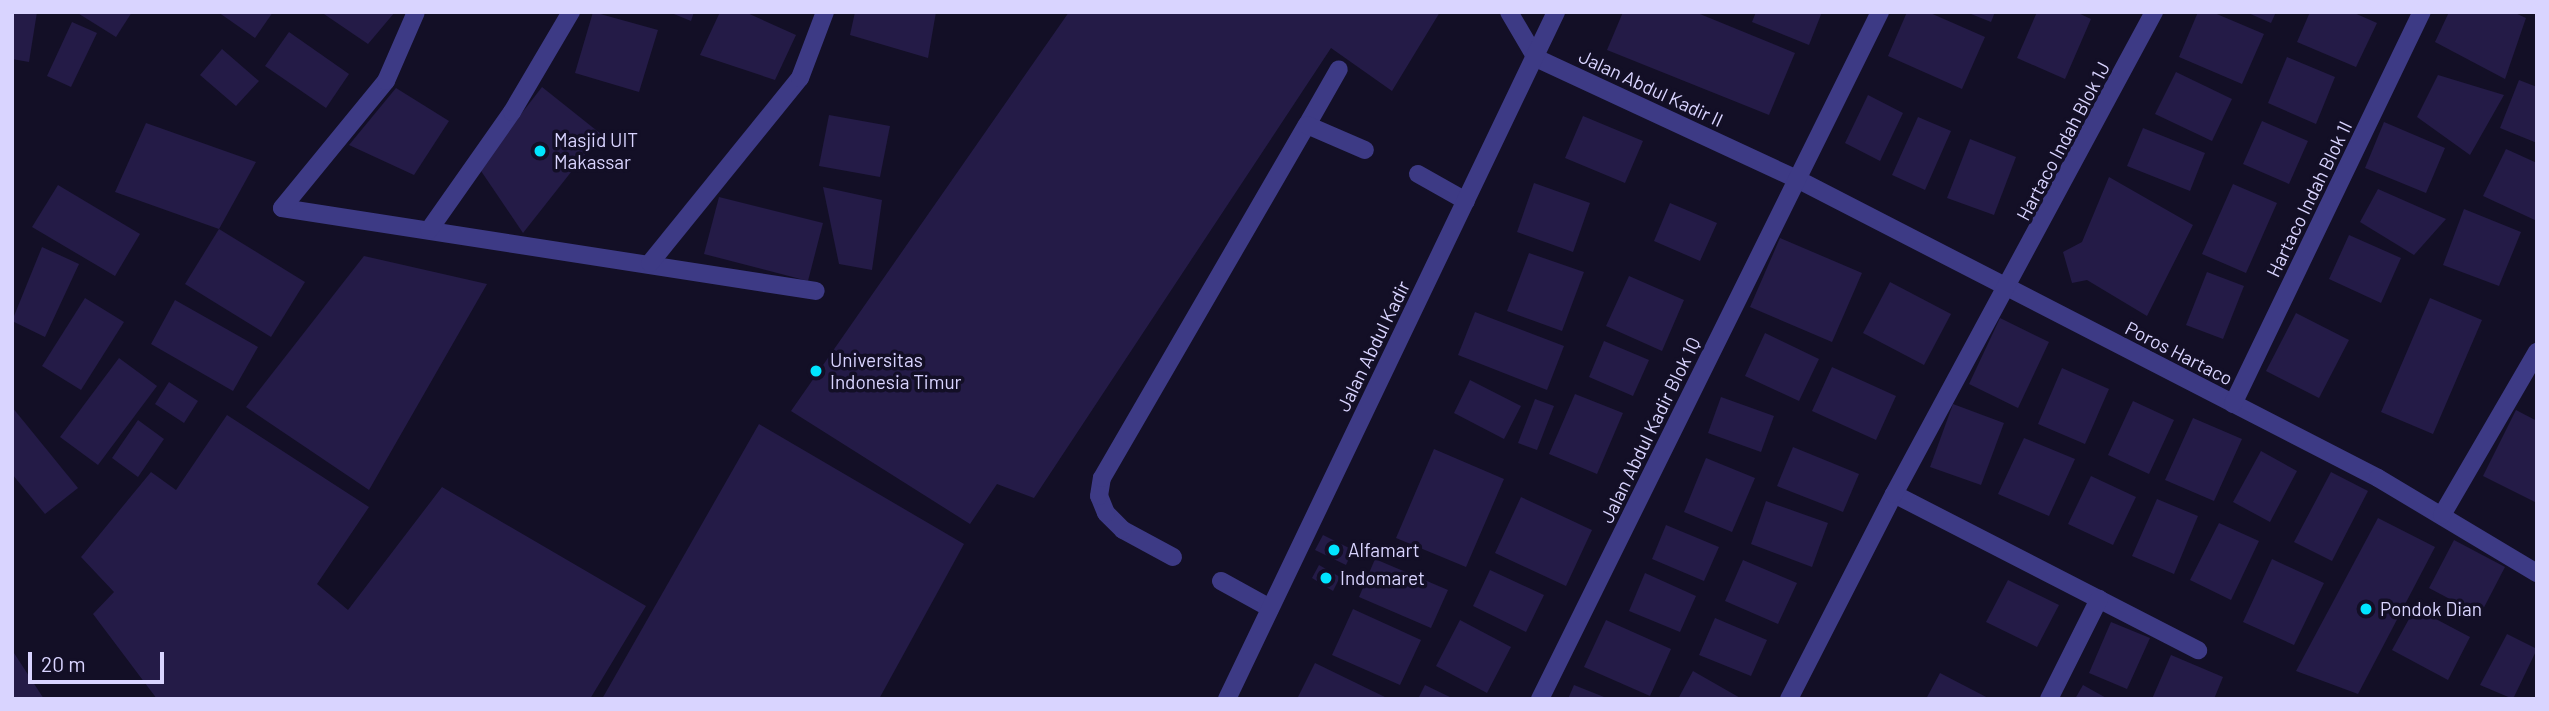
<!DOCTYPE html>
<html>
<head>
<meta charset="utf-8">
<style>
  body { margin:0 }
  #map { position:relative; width:2549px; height:711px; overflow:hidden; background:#130f26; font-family:Barlow,sans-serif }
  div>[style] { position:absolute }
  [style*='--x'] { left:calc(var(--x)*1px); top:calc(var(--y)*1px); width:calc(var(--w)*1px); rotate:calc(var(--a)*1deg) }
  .building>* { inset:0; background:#241b47 }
  .service>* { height:18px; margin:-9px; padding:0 9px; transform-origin:9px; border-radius:9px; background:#3d3a85 }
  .minor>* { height:18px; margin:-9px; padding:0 9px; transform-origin:9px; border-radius:9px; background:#3d3a85 }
  .dots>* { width:19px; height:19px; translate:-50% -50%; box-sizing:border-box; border:4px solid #130f26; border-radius:50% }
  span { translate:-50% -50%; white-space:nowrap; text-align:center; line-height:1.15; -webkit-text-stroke:7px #130f26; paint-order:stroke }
  .street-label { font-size:19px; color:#d9d4ff }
  .poi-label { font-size:19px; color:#d9d4ff }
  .left { translate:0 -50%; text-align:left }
  .frame { position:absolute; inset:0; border:14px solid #d9d4ff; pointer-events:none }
  .scale { position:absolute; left:28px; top:652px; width:136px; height:32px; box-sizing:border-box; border:4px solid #d9d4ff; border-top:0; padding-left:9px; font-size:21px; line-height:24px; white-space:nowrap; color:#d9d4ff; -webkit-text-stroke:5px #130f26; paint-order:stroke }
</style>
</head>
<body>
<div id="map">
  <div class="building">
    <i style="clip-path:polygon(12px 12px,37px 12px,29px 62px,12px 59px)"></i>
    <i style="clip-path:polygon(76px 12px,132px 12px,116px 37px)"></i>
    <i style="clip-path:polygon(218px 12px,273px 12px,255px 38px)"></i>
    <i style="clip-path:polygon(321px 12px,395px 12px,368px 44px)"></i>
    <i style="clip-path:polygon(593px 12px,658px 30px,639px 92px,575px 73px)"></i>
    <i style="clip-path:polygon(669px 12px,694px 12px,691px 21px)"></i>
    <i style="clip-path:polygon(720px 12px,745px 12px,796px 35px,775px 80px,700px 55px)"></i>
    <i style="clip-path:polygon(855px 12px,936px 12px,928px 58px,850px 35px)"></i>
    <i style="clip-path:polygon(1069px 12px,1440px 12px,1392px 91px,1331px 48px,1034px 498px,997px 484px,970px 524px,791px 411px)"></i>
    <i style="clip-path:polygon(1623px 12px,1695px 12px,1795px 53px,1769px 115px,1607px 50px)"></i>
    <i style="clip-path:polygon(1756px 12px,1822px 12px,1809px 45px,1752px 22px)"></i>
    <i style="clip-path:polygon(1907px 12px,1928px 12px,1985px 37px,1962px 89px,1888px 56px)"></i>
    <i style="clip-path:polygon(1966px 12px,1995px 12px,1991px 22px)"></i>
    <i style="clip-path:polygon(2037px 12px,2076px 12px,2091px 19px,2065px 79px,2017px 58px)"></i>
    <i style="clip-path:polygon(2198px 12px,2212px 12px,2264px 34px,2242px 84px,2179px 57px)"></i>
    <i style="clip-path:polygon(2246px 12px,2276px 12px,2271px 23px)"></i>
    <i style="clip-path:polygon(2310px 12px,2352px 12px,2377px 23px,2356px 67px,2297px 42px)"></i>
    <i style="clip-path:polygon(2449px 12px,2513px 12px,2526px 18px,2505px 79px,2435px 42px)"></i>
    <i style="clip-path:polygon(72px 22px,97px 33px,71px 87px,47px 76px)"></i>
    <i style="clip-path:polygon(289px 32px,349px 74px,326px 108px,265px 66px)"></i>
    <i style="clip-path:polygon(222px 49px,259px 81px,236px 106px,200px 75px)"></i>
    <i style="clip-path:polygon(2287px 57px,2335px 77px,2316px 124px,2268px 103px)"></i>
    <i style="clip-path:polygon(2176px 72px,2232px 99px,2212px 141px,2155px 114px)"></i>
    <i style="clip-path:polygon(2438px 75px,2504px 95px,2470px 155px,2417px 117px)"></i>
    <i style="clip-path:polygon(2519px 80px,2537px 87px,2537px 143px,2500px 128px)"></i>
    <i style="clip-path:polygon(542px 87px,601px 134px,523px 233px,479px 168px)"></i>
    <i style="clip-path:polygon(396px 88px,449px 121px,414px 175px,349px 145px)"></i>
    <i style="clip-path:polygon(1868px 95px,1903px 113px,1880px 161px,1845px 143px)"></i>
    <i style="clip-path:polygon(829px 115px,890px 126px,880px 177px,819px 166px)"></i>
    <i style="clip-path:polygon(1583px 116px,1643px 141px,1625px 183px,1565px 158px)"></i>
    <i style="clip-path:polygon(1918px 117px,1951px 131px,1925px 190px,1892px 175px)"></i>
    <i style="clip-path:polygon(2262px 121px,2308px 141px,2289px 184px,2243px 164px)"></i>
    <i style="clip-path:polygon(2384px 122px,2445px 148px,2426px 193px,2365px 168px)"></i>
    <i style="clip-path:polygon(146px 123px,256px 162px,219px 229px,115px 192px)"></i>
    <i style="clip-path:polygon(2143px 128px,2205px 153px,2190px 191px,2127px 166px)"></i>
    <i style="clip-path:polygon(1970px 139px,2016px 157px,1994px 215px,1947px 198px)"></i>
    <i style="clip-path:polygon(2506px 149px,2537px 163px,2537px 221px,2483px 196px)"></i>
    <i style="clip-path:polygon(2109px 177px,2193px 225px,2147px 316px,2087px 280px,2072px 283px,2063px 252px,2082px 242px)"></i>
    <i style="clip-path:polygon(1534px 183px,1590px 203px,1573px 252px,1517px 232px)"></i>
    <i style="clip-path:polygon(2233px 184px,2277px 203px,2246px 273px,2202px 254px)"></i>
    <i style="clip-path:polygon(58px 185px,140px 234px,115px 276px,32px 227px)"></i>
    <i style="clip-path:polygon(823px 187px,882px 200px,872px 270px,839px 264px)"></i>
    <i style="clip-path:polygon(2378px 189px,2446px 219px,2414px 255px,2360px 222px)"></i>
    <i style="clip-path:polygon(719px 197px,823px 223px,808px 281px,704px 254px)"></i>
    <i style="clip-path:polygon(1670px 203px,1717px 223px,1700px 261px,1654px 241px)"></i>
    <i style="clip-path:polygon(2464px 209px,2521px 232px,2499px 286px,2443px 265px)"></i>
    <i style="clip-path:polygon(219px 229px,305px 282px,271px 337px,185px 284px)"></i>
    <i style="clip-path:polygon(2349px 235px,2401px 258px,2381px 303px,2329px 279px)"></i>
    <i style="clip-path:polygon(1780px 238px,1862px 273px,1832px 342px,1750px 307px)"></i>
    <i style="clip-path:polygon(42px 247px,79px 264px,45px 337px,12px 321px)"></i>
    <i style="clip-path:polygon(1529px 253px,1584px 272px,1562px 331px,1507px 311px)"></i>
    <i style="clip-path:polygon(364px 256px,487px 284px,369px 490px,246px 407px)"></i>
    <i style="clip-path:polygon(2207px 272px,2244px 286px,2223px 339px,2186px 325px)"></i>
    <i style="clip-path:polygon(1629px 276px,1684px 300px,1662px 351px,1606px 326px)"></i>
    <i style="clip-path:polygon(1890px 282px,1951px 314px,1924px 365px,1863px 333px)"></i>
    <i style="clip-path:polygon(85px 298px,124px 322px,81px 390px,42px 366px)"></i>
    <i style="clip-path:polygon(2430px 298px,2482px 320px,2433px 434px,2381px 412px)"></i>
    <i style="clip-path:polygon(175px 300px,258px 347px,233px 391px,151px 344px)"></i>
    <i style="clip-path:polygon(1475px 312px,1564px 346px,1547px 390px,1458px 355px)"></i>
    <i style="clip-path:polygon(2296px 313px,2349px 340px,2319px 398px,2266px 371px)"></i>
    <i style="clip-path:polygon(2000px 318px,2049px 342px,2018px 408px,1969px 384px)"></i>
    <i style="clip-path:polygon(1765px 333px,1819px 359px,1799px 401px,1745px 376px)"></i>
    <i style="clip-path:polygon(1604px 341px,1649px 360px,1633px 396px,1589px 377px)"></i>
    <i style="clip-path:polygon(119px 358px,157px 386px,98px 465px,60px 437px)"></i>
    <i style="clip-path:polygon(1832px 367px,1896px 396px,1876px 440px,1812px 411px)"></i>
    <i style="clip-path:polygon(2062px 368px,2109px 389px,2085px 444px,2038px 424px)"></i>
    <i style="clip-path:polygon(1470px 380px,1521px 406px,1504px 439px,1454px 413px)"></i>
    <i style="clip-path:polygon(169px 382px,198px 401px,184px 423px,155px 404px)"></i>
    <i style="clip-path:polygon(1575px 394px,1623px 413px,1597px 474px,1549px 454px)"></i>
    <i style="clip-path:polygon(1721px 397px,1774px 416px,1761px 452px,1708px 433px)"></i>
    <i style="clip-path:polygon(1535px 399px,1554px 406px,1537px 450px,1518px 443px)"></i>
    <i style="clip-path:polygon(2133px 401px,2174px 420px,2149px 474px,2108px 455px)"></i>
    <i style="clip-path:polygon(1953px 404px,2004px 423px,1981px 485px,1930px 467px)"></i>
    <i style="clip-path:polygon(12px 407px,78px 488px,45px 514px,12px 474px)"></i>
    <i style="clip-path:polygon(2516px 410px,2537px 421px,2537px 503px,2483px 476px)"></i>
    <i style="clip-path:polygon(227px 415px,369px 507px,317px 584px,348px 610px,442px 487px,646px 606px,590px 699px,157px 699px,93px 614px,114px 592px,81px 557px,151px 472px,176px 490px)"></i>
    <i style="clip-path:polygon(2193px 418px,2242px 439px,2214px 501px,2165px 480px)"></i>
    <i style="clip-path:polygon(138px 420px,164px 439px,138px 477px,112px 458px)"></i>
    <i style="clip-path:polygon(759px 424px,964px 544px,879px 699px,602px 699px)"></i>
    <i style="clip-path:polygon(2024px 438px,2075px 459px,2049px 516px,1998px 494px)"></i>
    <i style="clip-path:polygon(1793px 447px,1859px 474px,1843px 512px,1777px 486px)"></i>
    <i style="clip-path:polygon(1434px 449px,1504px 479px,1466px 567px,1396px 538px)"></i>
    <i style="clip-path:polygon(2261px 451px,2297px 471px,2270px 522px,2233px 502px)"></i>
    <i style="clip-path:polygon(1706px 458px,1755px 478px,1732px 532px,1684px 512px)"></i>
    <i style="clip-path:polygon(2331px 472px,2368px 491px,2332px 561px,2294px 542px)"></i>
    <i style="clip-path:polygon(2091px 476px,2136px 497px,2113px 545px,2068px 524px)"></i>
    <i style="clip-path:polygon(1521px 497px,1592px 530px,1566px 586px,1495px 553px)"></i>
    <i style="clip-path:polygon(2157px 499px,2198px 516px,2174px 574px,2132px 556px)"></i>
    <i style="clip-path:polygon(1766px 501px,1828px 523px,1812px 567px,1751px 544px)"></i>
    <i style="clip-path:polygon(2378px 518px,2435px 547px,2358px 694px,2296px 671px)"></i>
    <i style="clip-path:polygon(2219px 523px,2259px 541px,2231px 600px,2190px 580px)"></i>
    <i style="clip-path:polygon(1666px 525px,1719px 547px,1704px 581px,1652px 559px)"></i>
    <i style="clip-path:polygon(1323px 535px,1353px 550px,1346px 565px,1315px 550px)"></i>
    <i style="clip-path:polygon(2454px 540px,2505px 567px,2480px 615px,2429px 588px)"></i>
    <i style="clip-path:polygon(1375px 559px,1448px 590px,1431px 628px,1359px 597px)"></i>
    <i style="clip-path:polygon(2272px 559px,2324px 583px,2294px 645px,2243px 622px)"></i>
    <i style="clip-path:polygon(1743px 560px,1797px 583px,1778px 624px,1725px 601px)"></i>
    <i style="clip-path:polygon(1319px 565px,1340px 577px,1333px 591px,1312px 578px)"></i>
    <i style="clip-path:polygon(1490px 570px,1544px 595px,1526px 632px,1473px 606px)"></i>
    <i style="clip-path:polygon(1645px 573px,1696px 596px,1680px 632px,1629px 611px)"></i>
    <i style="clip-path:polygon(2008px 580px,2059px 605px,2037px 647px,1986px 622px)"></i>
    <i style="clip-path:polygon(2415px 608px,2470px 637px,2448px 680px,2392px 650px)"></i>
    <i style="clip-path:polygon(1353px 609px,1421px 640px,1400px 685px,1332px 655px)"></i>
    <i style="clip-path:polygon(1715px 618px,1767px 640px,1751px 676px,1699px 655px)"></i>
    <i style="clip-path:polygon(1460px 620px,1511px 647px,1487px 693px,1436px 666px)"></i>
    <i style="clip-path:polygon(1606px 620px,1671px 649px,1650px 696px,1584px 667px)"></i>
    <i style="clip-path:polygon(2111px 622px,2150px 638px,2127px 689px,2089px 673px)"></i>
    <i style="clip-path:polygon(2507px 634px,2537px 649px,2513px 699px,2480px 685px)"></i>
    <i style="clip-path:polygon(12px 650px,44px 699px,12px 699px)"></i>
    <i style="clip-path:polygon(2171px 655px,2223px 677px,2214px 699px,2152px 699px)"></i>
    <i style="clip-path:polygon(1315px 663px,1389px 699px,1297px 699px)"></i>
    <i style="clip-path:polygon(1693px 671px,1742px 699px,1678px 699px)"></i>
    <i style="clip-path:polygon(1940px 673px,1990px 699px,1926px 699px)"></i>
    <i style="clip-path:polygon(1425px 685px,1454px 699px,1418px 699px)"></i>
    <i style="clip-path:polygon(1574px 685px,1609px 699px,1568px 699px)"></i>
    <i style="clip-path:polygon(2083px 685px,2108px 699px,2075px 699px)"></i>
  </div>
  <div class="service">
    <i style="--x:1307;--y:125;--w:64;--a:-60.3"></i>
    <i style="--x:1418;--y:174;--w:55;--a:29.4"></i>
    <i style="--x:1173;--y:557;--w:57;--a:-151.6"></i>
    <i style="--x:1123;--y:530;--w:24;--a:-135"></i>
    <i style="--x:1106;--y:513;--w:18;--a:-112"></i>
    <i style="--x:1099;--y:496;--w:18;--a:-81"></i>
    <i style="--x:1102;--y:478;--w:408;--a:-59.9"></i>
    <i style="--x:1307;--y:125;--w:63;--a:23.3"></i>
    <i style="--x:1221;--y:581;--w:56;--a:28.9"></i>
  </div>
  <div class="minor">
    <i style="--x:1509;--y:12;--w:53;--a:59.6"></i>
    <i style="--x:1536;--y:58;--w:288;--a:24.9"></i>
    <i style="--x:1797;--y:179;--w:653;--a:27.23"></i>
    <i style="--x:2378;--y:478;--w:185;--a:30.9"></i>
    <i style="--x:282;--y:208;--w:540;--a:8.83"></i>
    <i style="--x:282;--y:208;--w:164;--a:-50.7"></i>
    <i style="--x:386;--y:81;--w:75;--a:-66.5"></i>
    <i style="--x:429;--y:230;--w:144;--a:-54.9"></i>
    <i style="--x:512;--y:112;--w:116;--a:-59.5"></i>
    <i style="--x:650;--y:263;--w:238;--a:-51"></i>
    <i style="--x:800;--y:78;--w:71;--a:-69.3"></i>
    <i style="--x:2233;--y:404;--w:435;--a:-64.3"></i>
    <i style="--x:1894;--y:494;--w:342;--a:27.2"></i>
    <i style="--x:2442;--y:515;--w:189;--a:-59.8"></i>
    <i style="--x:1227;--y:699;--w:762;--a:-64.41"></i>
    <i style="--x:1540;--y:699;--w:767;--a:-63.67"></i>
    <i style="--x:1789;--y:699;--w:230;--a:-62.9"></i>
    <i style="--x:1894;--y:494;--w:548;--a:-61.66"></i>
    <i style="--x:2049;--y:699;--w:112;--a:-63.4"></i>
  </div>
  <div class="dots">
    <i style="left:540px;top:151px;background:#00e5ff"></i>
    <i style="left:816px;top:371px;background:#00e5ff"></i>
    <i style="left:1334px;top:550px;background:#00e5ff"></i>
    <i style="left:1326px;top:578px;background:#00e5ff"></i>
    <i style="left:2366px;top:609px;background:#00e5ff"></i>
  </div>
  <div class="street-label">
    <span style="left:1651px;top:88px;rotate:25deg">Jalan Abdul Kadir II</span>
    <span style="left:2063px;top:141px;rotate:-62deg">Hartaco Indah Blok 1J</span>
    <span style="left:2309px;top:199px;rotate:-64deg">Hartaco Indah Blok 1I</span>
    <span style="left:1373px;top:346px;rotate:-64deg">Jalan Abdul Kadir</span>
    <span style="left:2179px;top:353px;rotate:27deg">Poros Hartaco</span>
    <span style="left:1650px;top:430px;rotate:-64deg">Jalan Abdul Kadir Blok 1Q</span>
  </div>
  <div class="poi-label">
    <span class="left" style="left:554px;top:151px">Masjid UIT<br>Makassar</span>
    <span class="left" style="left:830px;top:371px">Universitas<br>Indonesia Timur</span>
    <span class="left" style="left:1348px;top:550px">Alfamart</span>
    <span class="left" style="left:1340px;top:578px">Indomaret</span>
    <span class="left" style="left:2380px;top:609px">Pondok Dian</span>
  </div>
  <div class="frame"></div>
  <div class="scale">20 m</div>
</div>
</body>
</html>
